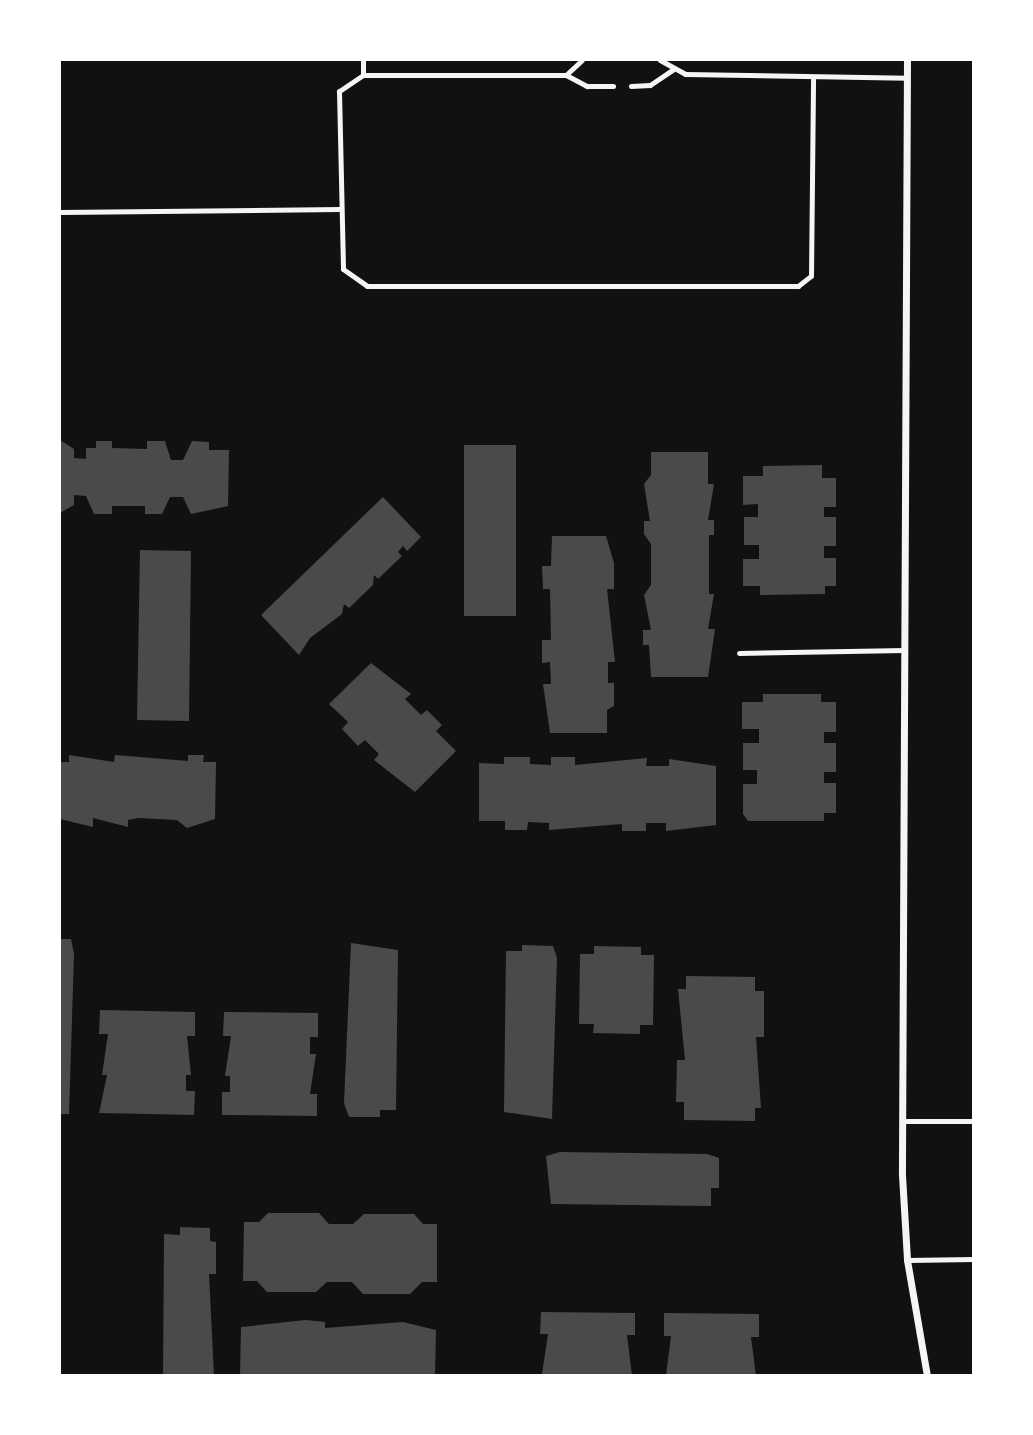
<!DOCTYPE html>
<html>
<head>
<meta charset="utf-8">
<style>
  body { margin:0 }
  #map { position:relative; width:1033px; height:1435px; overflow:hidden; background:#111; font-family:"Alegreya Sans",sans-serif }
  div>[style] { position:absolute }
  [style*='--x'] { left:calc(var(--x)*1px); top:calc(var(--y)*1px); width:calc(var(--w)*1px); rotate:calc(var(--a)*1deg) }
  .building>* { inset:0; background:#4a4a4a }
  .service>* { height:5px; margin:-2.5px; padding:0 2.5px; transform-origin:2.5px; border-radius:2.5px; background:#f5f5f5 }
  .minor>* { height:7px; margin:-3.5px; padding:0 3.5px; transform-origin:3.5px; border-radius:3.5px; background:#f5f5f5 }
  span { translate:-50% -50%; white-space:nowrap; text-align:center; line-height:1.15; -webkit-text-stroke:5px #fff; paint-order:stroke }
  .frame { position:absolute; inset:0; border:61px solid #fff; pointer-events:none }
</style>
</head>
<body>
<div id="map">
  <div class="building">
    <i style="clip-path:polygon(60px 440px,74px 449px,74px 458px,86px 459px,86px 448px,96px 448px,96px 441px,112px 441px,112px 448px,147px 449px,147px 441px,165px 441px,171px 460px,183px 460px,192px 441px,209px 442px,209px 450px,229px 450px,228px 506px,191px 514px,183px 497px,170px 497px,162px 514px,145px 514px,145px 506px,112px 506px,112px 514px,94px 514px,86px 496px,74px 495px,74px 505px,60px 513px)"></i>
    <i style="clip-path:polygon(464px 445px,516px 445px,516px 616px,464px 616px)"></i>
    <i style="clip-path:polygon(651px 452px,708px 452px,708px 484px,714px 484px,708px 520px,714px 520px,714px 535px,709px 535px,709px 594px,714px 594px,708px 629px,715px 629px,708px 677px,651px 677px,649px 645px,643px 645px,643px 630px,651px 630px,644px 595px,651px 585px,651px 544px,644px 534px,644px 521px,650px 521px,644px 484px,651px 475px)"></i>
    <i style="clip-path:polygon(822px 465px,822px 478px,836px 478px,836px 507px,824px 507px,824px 517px,836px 517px,836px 546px,824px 546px,824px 558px,836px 558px,836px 586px,825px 586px,825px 594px,760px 595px,760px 586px,743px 586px,743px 559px,759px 559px,759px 545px,744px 545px,744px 517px,758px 517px,758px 504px,743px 505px,743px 476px,763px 476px,763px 466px)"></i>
    <i style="clip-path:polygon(383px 497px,421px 537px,407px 551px,403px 546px,398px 552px,402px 556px,378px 579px,374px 575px,373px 585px,349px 608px,344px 604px,342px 614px,310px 638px,299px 655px,261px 615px)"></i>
    <i style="clip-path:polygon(552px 536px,606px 536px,614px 563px,614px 589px,607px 589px,615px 662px,608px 662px,608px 683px,614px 683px,614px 706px,607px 710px,607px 733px,550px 733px,543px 684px,551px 684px,550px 662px,542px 663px,542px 640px,551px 640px,550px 589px,543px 589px,542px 566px,551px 566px)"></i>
    <i style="clip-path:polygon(140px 550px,191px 551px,189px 721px,137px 720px)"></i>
    <i style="clip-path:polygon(371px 663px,411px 694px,405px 699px,421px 715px,427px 710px,442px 725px,436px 731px,456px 751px,415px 792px,374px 760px,379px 754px,365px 740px,358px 746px,342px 729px,348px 722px,329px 704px)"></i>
    <i style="clip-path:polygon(763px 694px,821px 694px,821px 702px,836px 702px,836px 732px,824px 732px,824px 743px,836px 743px,836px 772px,824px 772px,824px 783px,836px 783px,836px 813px,824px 813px,824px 821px,748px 821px,743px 814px,743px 784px,757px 784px,757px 770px,743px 770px,743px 743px,759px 743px,759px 729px,742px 729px,742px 702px,763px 702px)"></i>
    <i style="clip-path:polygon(69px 755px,114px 762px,115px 755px,188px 761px,188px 755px,204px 755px,203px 762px,216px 762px,215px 819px,187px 828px,177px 820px,138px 818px,128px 820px,128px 827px,93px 818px,93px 827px,60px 819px,60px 762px,69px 762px)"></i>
    <i style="clip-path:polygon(504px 757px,530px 757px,530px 764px,551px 765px,551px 757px,575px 757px,575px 765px,647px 758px,646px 766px,669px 766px,669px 759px,716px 766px,716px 825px,666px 831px,666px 823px,646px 823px,646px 831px,622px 831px,622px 824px,549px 830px,549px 823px,528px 822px,527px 830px,505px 830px,505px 821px,479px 821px,479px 763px,504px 764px)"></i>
    <i style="clip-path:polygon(60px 939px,71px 939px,74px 954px,69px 1114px,60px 1114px)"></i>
    <i style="clip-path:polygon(351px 943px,398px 950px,396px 1110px,380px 1110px,380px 1117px,349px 1117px,344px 1103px)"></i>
    <i style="clip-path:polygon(522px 945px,553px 946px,557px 958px,552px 1119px,504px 1112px,506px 951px,522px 951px)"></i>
    <i style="clip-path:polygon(594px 946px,641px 947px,641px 955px,654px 955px,653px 1025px,640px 1025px,640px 1034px,593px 1033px,594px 1024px,579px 1024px,580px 954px,594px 954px)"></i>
    <i style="clip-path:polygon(686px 976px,755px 977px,755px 991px,764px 991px,764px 1037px,756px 1037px,761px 1108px,755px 1108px,755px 1121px,684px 1120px,684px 1102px,676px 1102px,677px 1060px,685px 1060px,678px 989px,686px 989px)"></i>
    <i style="clip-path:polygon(100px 1010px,195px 1012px,195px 1036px,187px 1036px,191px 1075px,186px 1075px,186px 1091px,195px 1091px,194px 1115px,99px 1113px,107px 1075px,102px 1075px,108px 1034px,99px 1034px)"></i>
    <i style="clip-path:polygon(224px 1012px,318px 1013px,318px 1037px,310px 1037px,310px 1054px,316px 1054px,310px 1094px,317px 1094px,317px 1116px,222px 1115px,222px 1092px,230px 1092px,230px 1076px,225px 1076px,231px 1036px,223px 1036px)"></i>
    <i style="clip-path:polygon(560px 1152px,707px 1154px,719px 1158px,719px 1188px,711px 1188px,711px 1206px,551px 1204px,546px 1156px)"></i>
    <i style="clip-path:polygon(268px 1213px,319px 1213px,329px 1224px,353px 1224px,364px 1214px,414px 1214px,423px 1224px,437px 1224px,437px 1282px,422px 1282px,410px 1294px,363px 1294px,352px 1282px,327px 1282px,316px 1292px,267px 1292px,257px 1281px,243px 1281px,244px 1222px,259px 1222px)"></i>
    <i style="clip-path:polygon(180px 1227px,210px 1228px,210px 1241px,216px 1242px,216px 1274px,209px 1274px,214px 1376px,163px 1376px,164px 1234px,180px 1235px)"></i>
    <i style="clip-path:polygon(541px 1312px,635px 1313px,635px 1335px,627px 1335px,632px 1375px,542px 1374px,548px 1334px,540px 1334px)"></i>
    <i style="clip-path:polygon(664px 1313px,759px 1314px,759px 1337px,751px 1337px,756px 1376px,666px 1375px,671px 1336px,664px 1336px)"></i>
    <i style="clip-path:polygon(306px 1320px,325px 1322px,325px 1328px,403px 1322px,436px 1330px,435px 1376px,240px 1376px,241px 1327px)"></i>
  </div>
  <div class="service">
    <i style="--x:582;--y:60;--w:22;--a:137"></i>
    <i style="--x:566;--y:75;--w:203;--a:180"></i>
    <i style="--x:363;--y:75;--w:29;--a:146"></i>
    <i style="--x:339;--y:91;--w:178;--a:88.7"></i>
    <i style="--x:343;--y:269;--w:29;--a:35"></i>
    <i style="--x:367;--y:286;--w:431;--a:0"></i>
    <i style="--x:798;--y:286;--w:16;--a:-38"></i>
    <i style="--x:811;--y:276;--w:198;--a:-89.4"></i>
    <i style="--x:660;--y:60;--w:29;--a:29"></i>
    <i style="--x:685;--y:74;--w:221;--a:1"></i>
    <i style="--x:363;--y:75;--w:15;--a:-90"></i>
    <i style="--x:566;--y:75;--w:24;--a:28"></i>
    <i style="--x:587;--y:86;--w:26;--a:0"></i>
    <i style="--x:631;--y:86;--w:19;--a:-3"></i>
    <i style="--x:650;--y:85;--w:27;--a:-34"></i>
    <i style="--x:60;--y:212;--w:280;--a:-0.6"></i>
    <i style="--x:739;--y:653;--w:166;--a:-1"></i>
    <i style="--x:902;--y:1121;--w:72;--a:0"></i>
    <i style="--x:907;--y:1260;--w:67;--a:-0.9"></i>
  </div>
  <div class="minor">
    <i style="--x:907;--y:60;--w:1115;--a:90.26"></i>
    <i style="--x:902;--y:1175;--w:85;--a:86.6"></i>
    <i style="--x:907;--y:1260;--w:118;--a:80.2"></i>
  </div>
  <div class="frame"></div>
</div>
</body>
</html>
